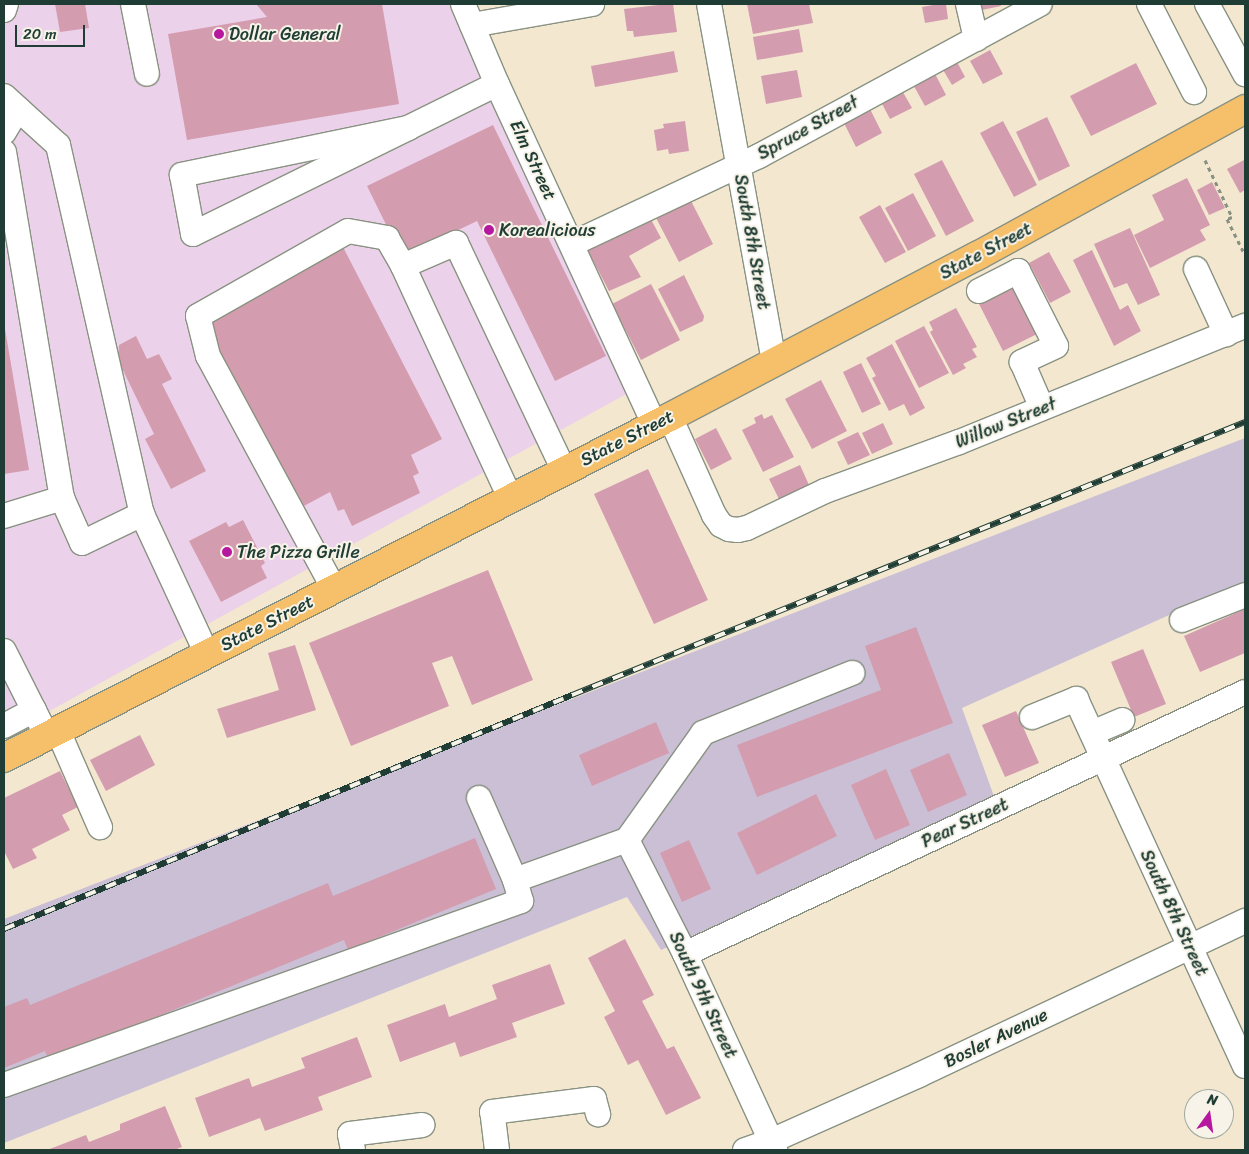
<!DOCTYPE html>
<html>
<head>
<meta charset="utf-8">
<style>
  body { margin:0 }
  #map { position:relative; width:1249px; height:1154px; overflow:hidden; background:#f3e7d0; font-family:Sriracha,sans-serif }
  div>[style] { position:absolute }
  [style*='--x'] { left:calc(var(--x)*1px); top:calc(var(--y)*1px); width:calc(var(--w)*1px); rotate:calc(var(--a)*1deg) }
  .built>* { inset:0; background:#ecd1ea }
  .industrial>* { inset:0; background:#cbbfd5 }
  .building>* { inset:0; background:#d49caf }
  .path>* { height:3px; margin-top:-1.5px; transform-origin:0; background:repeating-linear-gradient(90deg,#899282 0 4px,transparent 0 8px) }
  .roads { filter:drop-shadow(1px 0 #899282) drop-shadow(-1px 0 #899282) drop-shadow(0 1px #899282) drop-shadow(0 -1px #899282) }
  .minor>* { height:24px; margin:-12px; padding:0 12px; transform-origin:12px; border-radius:12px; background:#fff }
  .major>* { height:28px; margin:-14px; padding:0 14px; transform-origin:14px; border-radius:14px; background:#f6c06b }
  .rail>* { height:5.5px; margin-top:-2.75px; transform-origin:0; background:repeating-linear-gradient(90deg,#f7f3e8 0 11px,#1f3d34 0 22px); box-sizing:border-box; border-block:1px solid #1f3d34 }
  .dots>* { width:14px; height:14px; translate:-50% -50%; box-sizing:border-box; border:2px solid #f7f3e8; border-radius:50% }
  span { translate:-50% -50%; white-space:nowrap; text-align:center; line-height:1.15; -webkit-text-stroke:4px #f7f3e8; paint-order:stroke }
  .poi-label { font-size:18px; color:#1f3d34 }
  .left { translate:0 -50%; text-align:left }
  .street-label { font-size:18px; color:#1f3d34 }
  .frame { position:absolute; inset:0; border:5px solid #1f3d34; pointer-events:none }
  .north { position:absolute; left:1184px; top:1089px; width:50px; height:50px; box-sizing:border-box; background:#f7f3e8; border:1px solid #a1aaa0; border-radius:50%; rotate:14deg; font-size:14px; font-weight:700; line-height:20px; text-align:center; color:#1f3d34 }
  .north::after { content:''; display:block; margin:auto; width:18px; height:22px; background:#b5179e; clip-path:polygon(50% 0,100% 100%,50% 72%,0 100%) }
  .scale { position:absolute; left:15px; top:25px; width:70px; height:22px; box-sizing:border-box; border:2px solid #1f3d34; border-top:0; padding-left:6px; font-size:15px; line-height:18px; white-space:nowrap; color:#1f3d34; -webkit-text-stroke:4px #f7f3e8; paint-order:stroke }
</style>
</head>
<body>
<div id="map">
  <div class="built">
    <i style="clip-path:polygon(4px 4px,454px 4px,630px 392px,4px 736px)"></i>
  </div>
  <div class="industrial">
    <i style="clip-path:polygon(1245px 438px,1245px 581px,962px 708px,995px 799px,661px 950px,627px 897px,4px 1143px,4px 919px)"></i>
  </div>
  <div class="building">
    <i style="clip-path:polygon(55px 4px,85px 4px,89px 28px,60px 32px)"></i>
    <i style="clip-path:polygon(256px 4px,382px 4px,399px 104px,187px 140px,168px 34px,267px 17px)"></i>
    <i style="clip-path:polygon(667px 4px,673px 4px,677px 32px,634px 37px,633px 31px,627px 31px,624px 9px)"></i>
    <i style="clip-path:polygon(747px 4px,809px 4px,813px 23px,753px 34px)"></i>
    <i style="clip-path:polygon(939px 4px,946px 4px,948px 19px,925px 23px,922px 7px)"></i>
    <i style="clip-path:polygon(981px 4px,1000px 4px,1001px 6px,982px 10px)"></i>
    <i style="clip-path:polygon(799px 29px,803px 52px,757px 60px,753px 37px)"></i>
    <i style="clip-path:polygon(990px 50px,1003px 74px,983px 84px,970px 61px)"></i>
    <i style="clip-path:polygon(674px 51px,678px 72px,595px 87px,591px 66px)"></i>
    <i style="clip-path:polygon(956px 60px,965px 77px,952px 85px,942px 68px)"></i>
    <i style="clip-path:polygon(1136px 63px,1157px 104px,1091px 136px,1070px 96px)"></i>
    <i style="clip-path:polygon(932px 68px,946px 95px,925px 106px,910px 79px)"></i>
    <i style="clip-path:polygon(797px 70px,802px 97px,766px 104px,761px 76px)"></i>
    <i style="clip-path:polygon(900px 87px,912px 108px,890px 119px,879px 98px)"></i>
    <i style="clip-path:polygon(868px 105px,882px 133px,856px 147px,842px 119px)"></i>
    <i style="clip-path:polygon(1047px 117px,1070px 166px,1039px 181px,1016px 132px)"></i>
    <i style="clip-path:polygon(685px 121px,689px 151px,669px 154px,668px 149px,657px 151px,654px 130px,664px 128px,663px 124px)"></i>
    <i style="clip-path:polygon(1003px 121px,1037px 185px,1014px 197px,980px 133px)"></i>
    <i style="clip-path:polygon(493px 125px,606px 356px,555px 381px,477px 221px,402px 257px,367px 186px)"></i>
    <i style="clip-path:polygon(942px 160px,974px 221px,946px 236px,914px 174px)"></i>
    <i style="clip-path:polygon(1244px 160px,1245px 190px,1240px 193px,1227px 169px)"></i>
    <i style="clip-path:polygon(1187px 178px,1210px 225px,1200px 230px,1206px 240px,1150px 268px,1134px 235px,1164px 220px,1152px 195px)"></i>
    <i style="clip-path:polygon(1212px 182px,1225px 208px,1209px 215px,1197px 190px)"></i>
    <i style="clip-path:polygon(913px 193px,936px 236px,908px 251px,885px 208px)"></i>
    <i style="clip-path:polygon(688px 195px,713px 244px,679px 262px,653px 212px)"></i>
    <i style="clip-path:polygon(880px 205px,906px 252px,885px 263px,859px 217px)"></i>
    <i style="clip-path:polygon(647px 212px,661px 238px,629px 256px,641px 277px,609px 291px,587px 249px)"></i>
    <i style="clip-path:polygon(1130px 228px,1160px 295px,1138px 305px,1127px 283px,1114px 288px,1094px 244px)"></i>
    <i style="clip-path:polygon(343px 247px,442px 439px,411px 455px,419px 473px,413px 476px,420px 493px,352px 526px,344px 509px,338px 511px,330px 492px,302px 507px,202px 319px)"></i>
    <i style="clip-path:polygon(1092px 250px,1120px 310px,1128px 305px,1141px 331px,1114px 346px,1073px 260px)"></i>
    <i style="clip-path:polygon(1049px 252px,1071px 292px,1050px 303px,1029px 263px)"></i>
    <i style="clip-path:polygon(684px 275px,704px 316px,703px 321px,680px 332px,658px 289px)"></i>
    <i style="clip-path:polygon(651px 284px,680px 340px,641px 360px,612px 304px)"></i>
    <i style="clip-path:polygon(1016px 285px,1041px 332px,1003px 351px,979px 304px)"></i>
    <i style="clip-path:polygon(956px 308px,977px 347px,972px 349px,977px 357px,963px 364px,966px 368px,953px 375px,930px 332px,933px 330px,929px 322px)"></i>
    <i style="clip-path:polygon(4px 323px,29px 470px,4px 474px)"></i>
    <i style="clip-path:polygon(924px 326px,949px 373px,919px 388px,895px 341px)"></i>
    <i style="clip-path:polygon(136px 336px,147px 359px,159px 354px,172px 379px,162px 384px,206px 471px,171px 489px,145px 439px,154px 434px,118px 360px,119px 345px)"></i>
    <i style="clip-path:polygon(892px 344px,925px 408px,910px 416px,904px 404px,889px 411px,872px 378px,876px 376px,866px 358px)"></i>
    <i style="clip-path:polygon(861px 363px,881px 404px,862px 413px,843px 372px)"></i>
    <i style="clip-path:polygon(821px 380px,847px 431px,812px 449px,785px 399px)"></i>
    <i style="clip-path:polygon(762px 414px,764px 419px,772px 415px,794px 457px,763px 472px,742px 430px,756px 423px,754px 418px)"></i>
    <i style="clip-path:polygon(883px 423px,893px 444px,872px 454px,862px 433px)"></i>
    <i style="clip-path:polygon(716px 428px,732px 459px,711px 470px,695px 439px)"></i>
    <i style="clip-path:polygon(858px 432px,870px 455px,848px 465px,837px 442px)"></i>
    <i style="clip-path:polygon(800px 465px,809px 485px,779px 499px,769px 479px)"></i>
    <i style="clip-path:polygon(648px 469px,708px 600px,654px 624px,594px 494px)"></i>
    <i style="clip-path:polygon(243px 520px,265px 563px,261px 566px,267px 578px,221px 602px,189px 541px,226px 522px,229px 527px)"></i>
    <i style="clip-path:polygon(488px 570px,533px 680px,472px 705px,452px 656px,432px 663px,449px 706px,351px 746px,309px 643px)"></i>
    <i style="clip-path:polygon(1245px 609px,1245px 653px,1200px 672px,1184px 636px)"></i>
    <i style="clip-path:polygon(916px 627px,953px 723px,757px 797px,737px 745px,881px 690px,865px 646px)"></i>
    <i style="clip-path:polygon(295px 645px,316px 710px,227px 738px,217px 709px,279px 690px,268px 653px)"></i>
    <i style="clip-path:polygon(1143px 649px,1166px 704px,1134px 717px,1111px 662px)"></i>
    <i style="clip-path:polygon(1016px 711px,1039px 763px,1005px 777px,982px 725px)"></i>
    <i style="clip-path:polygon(656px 722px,669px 753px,592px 786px,579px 755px)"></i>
    <i style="clip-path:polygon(140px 735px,155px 765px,106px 791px,90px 760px)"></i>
    <i style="clip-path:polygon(949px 753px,967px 795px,928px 812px,910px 770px)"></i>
    <i style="clip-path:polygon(886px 769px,910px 825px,875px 840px,851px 785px)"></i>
    <i style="clip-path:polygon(60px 771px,78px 807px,62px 815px,70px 830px,32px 849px,37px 858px,13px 869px,4px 851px,4px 798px)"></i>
    <i style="clip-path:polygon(816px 794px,837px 836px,757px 875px,737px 833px)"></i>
    <i style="clip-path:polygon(475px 838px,496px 889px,348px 950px,344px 940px,49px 1061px,45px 1051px,4px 1068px,4px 1007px,27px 998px,30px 1005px,328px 883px,333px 896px)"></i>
    <i style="clip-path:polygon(689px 840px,711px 889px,682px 902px,660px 853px)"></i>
    <i style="clip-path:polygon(625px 939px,654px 995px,642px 1001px,667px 1049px,674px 1046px,701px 1098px,666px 1115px,638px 1060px,628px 1065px,604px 1017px,615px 1011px,588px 958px)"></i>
    <i style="clip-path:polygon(550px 964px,565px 1004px,512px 1023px,517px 1037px,460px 1057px,455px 1042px,400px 1062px,387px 1025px,445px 1004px,449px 1017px,497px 999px,492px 985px)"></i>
    <i style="clip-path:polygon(357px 1037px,372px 1077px,318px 1097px,323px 1110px,265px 1131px,260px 1118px,209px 1137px,195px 1098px,249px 1078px,252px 1087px,305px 1068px,301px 1058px)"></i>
    <i style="clip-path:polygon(165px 1106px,182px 1147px,174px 1150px,47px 1150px,86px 1135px,89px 1142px,120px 1130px,120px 1124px)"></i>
  </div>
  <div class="path">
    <i style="--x:1205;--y:160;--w:63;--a:64.7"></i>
    <i style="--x:1232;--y:217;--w:5;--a:158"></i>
    <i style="--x:1227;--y:219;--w:40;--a:63.4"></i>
  </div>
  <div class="roads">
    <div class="minor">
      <i style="--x:133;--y:4;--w:71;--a:78.7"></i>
      <i style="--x:463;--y:4;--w:87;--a:67"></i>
      <i style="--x:497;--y:84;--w:374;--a:65.2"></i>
      <i style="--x:709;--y:4;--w:364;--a:79.7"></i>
      <i style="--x:968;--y:4;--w:36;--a:77"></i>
      <i style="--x:1149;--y:4;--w:99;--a:62.9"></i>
      <i style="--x:1207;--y:4;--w:80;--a:61.5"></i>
      <i style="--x:4;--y:10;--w:6;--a:-72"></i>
      <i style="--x:472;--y:25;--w:122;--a:-9.9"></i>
      <i style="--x:4;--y:96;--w:73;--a:42.2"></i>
      <i style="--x:58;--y:145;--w:378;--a:77.2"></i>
      <i style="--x:142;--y:514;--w:154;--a:65.1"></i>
      <i style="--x:408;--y:128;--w:231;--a:168.3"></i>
      <i style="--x:182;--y:175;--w:60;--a:79.4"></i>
      <i style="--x:193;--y:234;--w:240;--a:-26.2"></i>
      <i style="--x:408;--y:128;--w:99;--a:-26.3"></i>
      <i style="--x:4;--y:132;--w:27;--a:-59"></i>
      <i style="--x:4;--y:152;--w:351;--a:80.5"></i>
      <i style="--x:62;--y:498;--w:49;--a:66"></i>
      <i style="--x:82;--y:543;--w:67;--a:-25.8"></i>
      <i style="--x:572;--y:244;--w:207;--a:-25.2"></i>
      <i style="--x:759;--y:156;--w:319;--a:-28.4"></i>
      <i style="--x:403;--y:266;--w:58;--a:-23.5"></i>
      <i style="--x:456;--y:243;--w:251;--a:64.6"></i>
      <i style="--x:1196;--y:269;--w:72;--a:65.2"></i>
      <i style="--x:979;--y:291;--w:44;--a:-27.1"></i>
      <i style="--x:1018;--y:271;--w:84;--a:63.1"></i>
      <i style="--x:1056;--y:346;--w:38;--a:155"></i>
      <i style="--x:1022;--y:362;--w:50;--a:66.5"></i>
      <i style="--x:670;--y:417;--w:107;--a:65.8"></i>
      <i style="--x:714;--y:515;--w:12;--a:55"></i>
      <i style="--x:721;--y:525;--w:9;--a:27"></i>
      <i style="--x:729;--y:529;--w:9;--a:6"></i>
      <i style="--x:738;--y:530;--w:9;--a:-13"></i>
      <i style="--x:747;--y:528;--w:86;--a:-25.4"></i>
      <i style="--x:825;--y:491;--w:143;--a:-20.1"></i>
      <i style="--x:959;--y:442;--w:309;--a:-22.1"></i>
      <i style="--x:4;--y:516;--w:61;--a:-17.2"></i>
      <i style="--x:334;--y:589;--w:265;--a:-118.4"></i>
      <i style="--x:208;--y:356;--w:41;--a:-104"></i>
      <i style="--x:198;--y:316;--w:172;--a:-29.5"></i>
      <i style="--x:348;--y:231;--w:40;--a:10"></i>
      <i style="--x:387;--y:238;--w:32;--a:60"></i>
      <i style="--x:403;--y:266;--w:255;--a:65.2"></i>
      <i style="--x:1182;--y:620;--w:68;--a:-21.6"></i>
      <i style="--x:4;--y:651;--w:95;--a:63.2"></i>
      <i style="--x:1032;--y:717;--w:48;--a:-22.2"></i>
      <i style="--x:1076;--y:699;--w:404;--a:65.3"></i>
      <i style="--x:4;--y:726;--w:34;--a:-28"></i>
      <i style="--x:58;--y:731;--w:105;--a:66.4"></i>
      <i style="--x:1092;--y:733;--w:33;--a:-23"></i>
      <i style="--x:479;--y:798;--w:90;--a:66.3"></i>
      <i style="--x:627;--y:840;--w:128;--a:63"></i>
      <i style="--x:685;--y:954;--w:216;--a:65.3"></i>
      <i style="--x:685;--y:954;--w:618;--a:-25.07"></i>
      <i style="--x:4;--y:1085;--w:549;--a:-19.59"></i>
      <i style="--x:521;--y:901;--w:22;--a:-106"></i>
      <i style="--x:515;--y:880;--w:119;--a:-19.7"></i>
      <i style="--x:627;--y:840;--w:131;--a:-54.6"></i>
      <i style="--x:703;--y:733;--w:161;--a:-21.9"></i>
      <i style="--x:353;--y:1150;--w:16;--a:-101"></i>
      <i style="--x:350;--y:1134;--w:73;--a:-7.1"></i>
      <i style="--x:497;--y:1150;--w:38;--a:-97"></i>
      <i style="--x:492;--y:1112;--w:103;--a:-7.3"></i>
      <i style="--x:594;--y:1099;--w:16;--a:75"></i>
      <i style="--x:745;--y:1150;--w:28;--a:-19"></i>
      <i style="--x:771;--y:1141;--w:162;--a:-24"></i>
      <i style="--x:919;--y:1075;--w:361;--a:-25.3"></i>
    </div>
    <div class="major">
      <i style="--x:4;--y:758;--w:748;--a:-27.11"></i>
      <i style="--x:670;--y:417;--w:347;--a:-27.7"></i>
      <i style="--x:977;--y:256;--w:306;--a:-28.7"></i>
    </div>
  </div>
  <div class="rail">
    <i style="--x:4;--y:929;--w:614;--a:-22.39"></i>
    <i style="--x:572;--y:695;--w:726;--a:-22.08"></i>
  </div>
  <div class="dots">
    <i style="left:219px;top:34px;background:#b5179e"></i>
    <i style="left:489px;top:230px;background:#b5179e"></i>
    <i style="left:227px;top:552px;background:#b5179e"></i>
  </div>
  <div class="poi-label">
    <span class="left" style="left:229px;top:34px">Dollar General</span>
    <span class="left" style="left:499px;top:230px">Korealicious</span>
    <span class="left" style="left:237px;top:552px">The Pizza Grille</span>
  </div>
  <div class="street-label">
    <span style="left:808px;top:128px;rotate:-29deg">Spruce Street</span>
    <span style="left:533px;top:160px;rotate:65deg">Elm Street</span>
    <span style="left:752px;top:242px;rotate:80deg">South 8th Street</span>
    <span style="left:986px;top:251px;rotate:-28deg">State Street</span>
    <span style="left:1006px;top:423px;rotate:-22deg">Willow Street</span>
    <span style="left:627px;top:438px;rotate:-27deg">State Street</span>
    <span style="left:267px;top:623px;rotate:-27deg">State Street</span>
    <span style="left:965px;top:823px;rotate:-25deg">Pear Street</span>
    <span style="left:1174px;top:913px;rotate:65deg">South 8th Street</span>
    <span style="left:703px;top:995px;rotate:65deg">South 9th Street</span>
    <span style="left:996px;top:1038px;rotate:-26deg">Bosler Avenue</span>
  </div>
  <div class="frame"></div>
  <div class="north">N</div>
  <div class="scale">20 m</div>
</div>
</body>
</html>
